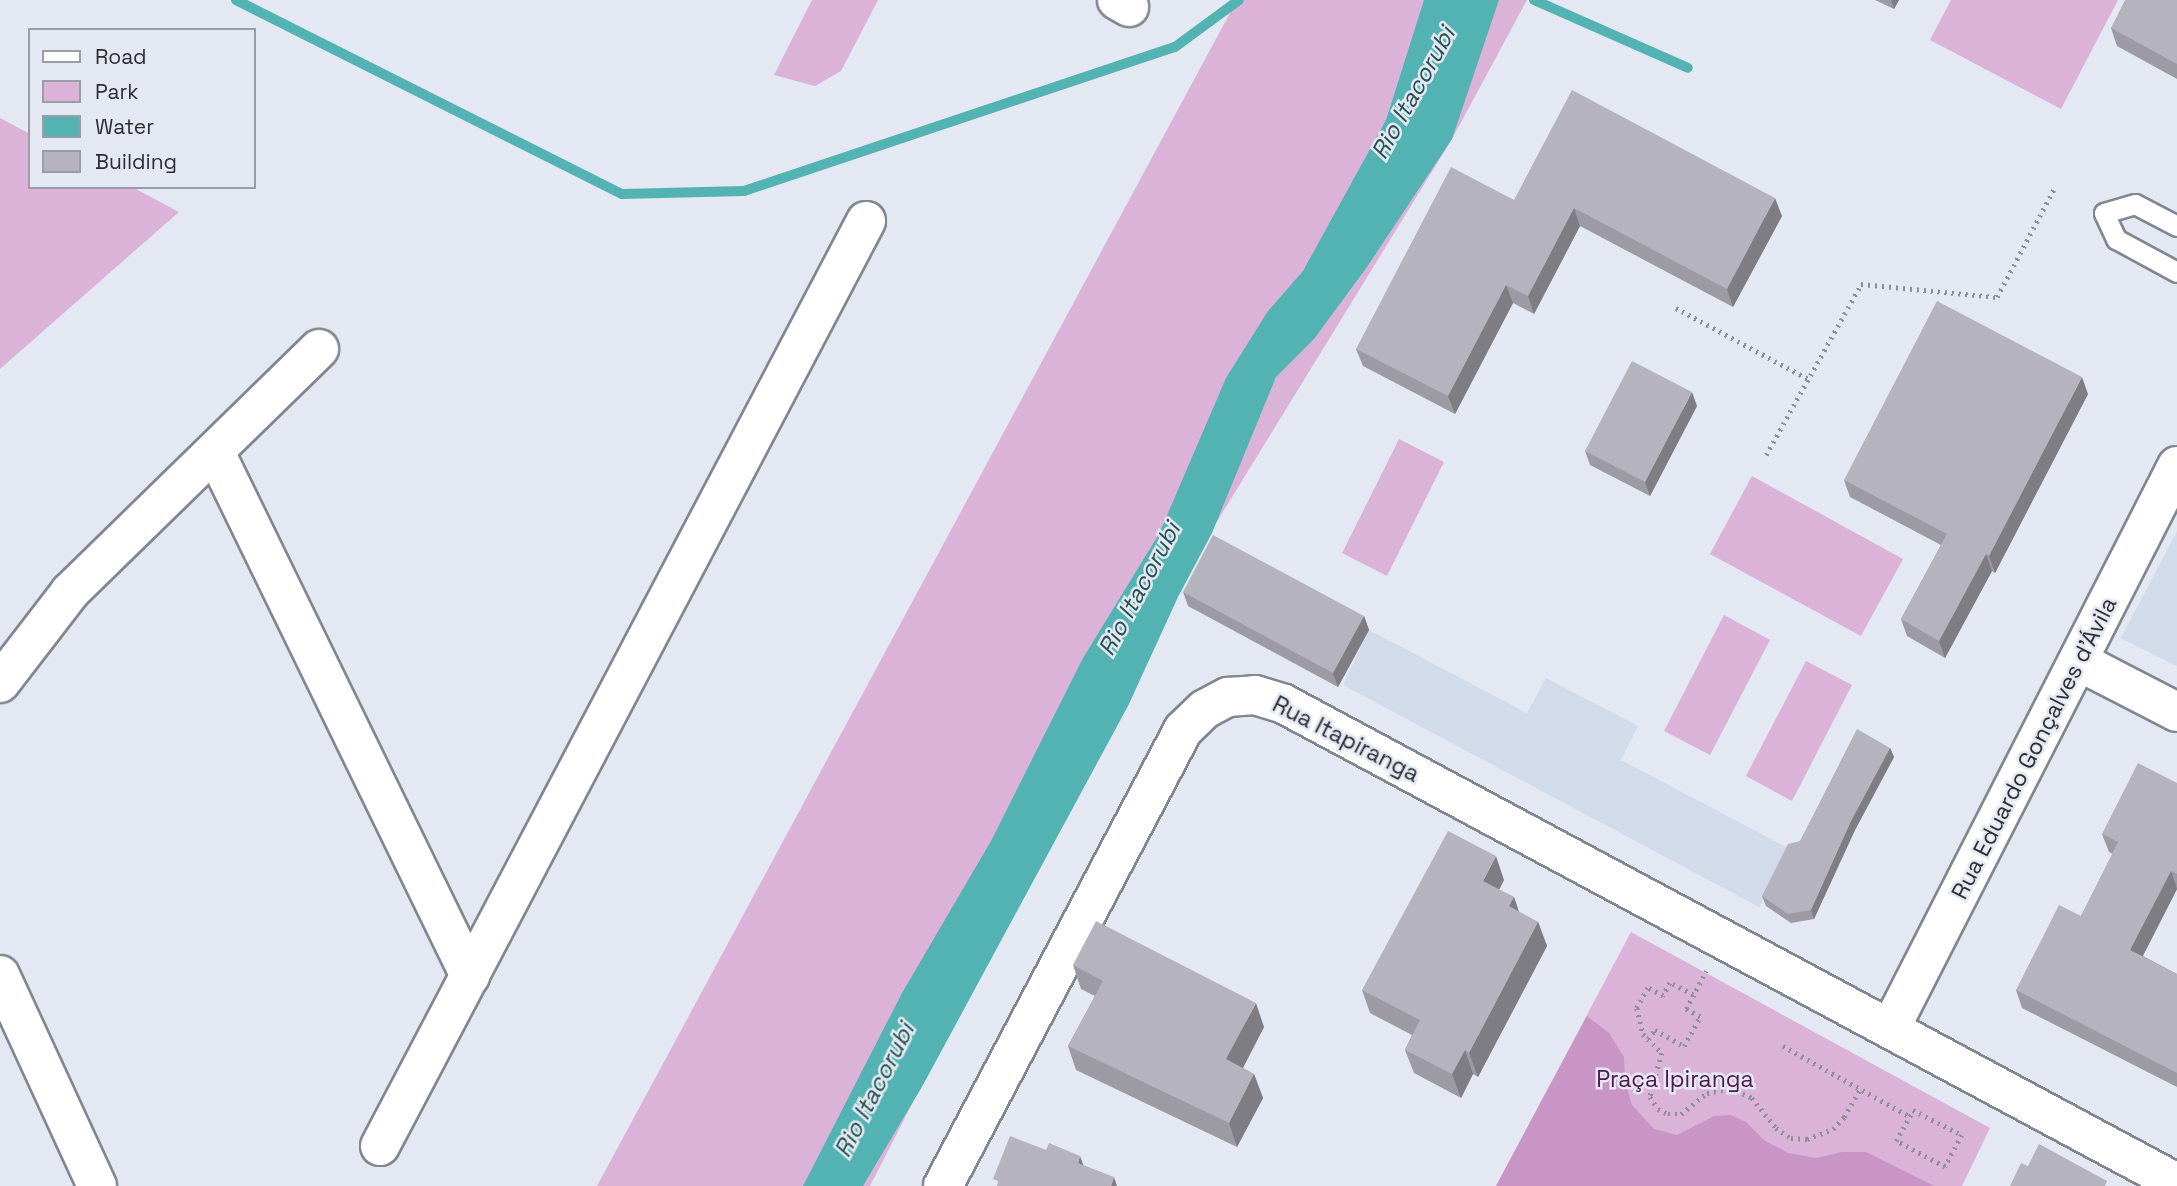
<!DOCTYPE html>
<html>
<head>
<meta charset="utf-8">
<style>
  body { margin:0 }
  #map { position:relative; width:2177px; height:1186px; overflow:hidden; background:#e3e8f2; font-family:"Space Grotesk",sans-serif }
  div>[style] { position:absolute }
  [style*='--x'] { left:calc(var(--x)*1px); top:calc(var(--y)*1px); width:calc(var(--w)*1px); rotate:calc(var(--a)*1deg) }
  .built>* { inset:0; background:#d2dbea }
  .green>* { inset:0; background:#dbb3d8 }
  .forest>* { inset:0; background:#c995c5 }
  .water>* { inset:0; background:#53b3b3 }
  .stream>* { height:10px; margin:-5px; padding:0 5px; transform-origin:5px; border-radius:5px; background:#53b3b3 }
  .path>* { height:4.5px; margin-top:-2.25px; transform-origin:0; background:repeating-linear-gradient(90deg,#8b8f96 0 2px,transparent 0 7px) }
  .roads { filter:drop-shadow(2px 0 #81868f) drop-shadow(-2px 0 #81868f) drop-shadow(0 2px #81868f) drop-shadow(0 -2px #81868f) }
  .lane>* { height:19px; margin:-9.5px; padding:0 9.5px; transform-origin:9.5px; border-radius:9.5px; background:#fff }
  .street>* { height:38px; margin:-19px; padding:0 19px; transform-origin:19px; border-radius:19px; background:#fff }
  .wall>* { inset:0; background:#9c9aa3 }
  .shaded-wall>* { inset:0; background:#7f7d84 }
  .building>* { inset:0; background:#b5b3bd }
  span { translate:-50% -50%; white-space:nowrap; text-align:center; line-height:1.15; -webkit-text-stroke:5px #e3e8f2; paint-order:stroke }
  .street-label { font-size:23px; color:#2b2d31 }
  .park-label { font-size:23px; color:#541653 }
  .water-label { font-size:24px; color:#255150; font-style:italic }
  .legend { position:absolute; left:28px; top:28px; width:228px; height:161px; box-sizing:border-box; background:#e3e8f2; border:2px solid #999da5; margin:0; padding:9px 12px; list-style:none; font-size:21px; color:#2b2d31 }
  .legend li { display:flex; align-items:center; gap:14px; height:35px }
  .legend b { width:35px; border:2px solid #999da5 }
</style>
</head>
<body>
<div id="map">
  <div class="built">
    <i style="clip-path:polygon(2177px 531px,2177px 666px,2121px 638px)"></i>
    <i style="clip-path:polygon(1369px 630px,1527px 713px,1546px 678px,1638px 726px,1621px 760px,1790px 849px,1759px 907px,1343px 685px)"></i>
  </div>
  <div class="green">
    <i style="clip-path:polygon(812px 0,878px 0,841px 71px,815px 86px,774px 75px)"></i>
    <i style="clip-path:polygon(1237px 0,1527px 0,1452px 139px,1178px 585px,870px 1186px,597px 1186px)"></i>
    <i style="clip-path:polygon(1951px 0,2118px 0,2061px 109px,1930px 40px)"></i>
    <i style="clip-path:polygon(0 118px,30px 134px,30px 187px,132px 187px,179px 212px,0 369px)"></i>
    <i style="clip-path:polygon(1399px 439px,1444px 462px,1387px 576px,1342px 553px)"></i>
    <i style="clip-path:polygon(1752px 476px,1903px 559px,1861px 636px,1710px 554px)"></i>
    <i style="clip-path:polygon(1724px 615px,1770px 640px,1710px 755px,1664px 731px)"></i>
    <i style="clip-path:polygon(1806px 661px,1852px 685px,1792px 801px,1746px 776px)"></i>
    <i style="clip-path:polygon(1631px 932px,1990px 1128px,1962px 1186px,1496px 1186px)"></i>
  </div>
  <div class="forest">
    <i style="clip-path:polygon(1587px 1016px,1609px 1033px,1624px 1057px,1625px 1081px,1632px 1105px,1654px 1129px,1677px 1135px,1714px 1116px,1731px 1115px,1746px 1122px,1764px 1140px,1788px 1153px,1816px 1158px,1842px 1152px,1866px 1152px,1934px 1186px,1496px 1186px)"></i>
  </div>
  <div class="water">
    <i style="clip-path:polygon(1424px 0,1499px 0,1452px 139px,1367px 267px,1314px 339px,1276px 377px,1212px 533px,1178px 597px,1128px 706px,923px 1085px,863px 1186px,803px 1186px,902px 993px,991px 841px,1083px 658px,1159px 534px,1226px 378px,1268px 311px,1303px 271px,1386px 120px)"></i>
  </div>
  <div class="stream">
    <i style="--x:236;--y:0;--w:432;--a:26.7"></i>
    <i style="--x:622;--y:194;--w:122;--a:-1.4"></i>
    <i style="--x:744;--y:191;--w:454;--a:-18.5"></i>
    <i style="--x:1175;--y:47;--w:79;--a:-36.3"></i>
    <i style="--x:1534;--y:0;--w:168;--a:23.8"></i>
  </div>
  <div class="path">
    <i style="--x:1676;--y:308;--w:152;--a:28.2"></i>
    <i style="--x:1766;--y:455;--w:196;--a:-60.9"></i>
    <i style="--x:1861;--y:284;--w:137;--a:5.5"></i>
    <i style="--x:1997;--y:297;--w:124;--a:-62.2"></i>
    <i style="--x:1693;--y:995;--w:26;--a:-152"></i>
    <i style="--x:1670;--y:983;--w:15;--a:118"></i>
    <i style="--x:1663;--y:996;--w:17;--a:-152"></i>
    <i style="--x:1648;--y:988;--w:23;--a:119"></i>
    <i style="--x:1637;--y:1008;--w:27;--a:77"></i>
    <i style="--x:1643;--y:1034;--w:27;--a:45"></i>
    <i style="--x:1662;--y:1053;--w:46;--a:105.3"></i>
    <i style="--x:1650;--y:1097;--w:14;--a:56"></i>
    <i style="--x:1658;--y:1109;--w:11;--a:27"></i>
    <i style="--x:1668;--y:1114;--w:13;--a:0"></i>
    <i style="--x:1681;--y:1114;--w:33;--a:-39"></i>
    <i style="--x:1707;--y:1093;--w:24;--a:-12"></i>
    <i style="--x:1730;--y:1088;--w:24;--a:24"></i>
    <i style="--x:1752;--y:1098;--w:38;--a:51"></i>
    <i style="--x:1776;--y:1128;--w:18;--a:34"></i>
    <i style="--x:1791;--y:1138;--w:16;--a:4"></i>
    <i style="--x:1807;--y:1139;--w:28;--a:-21"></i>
    <i style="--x:1833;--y:1129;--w:16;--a:-47"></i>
    <i style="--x:1844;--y:1117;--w:32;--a:-60"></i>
    <i style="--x:1648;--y:1039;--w:11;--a:-52"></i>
    <i style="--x:1655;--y:1030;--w:33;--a:29"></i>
    <i style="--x:1684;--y:1046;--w:33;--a:-61"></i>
    <i style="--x:1700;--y:1017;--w:16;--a:-150"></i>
    <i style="--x:1686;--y:1009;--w:43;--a:-62.2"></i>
    <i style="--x:1783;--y:1046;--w:144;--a:29.1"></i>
    <i style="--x:1913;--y:1110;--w:55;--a:27"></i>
    <i style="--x:1962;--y:1135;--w:36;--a:118"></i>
    <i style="--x:1945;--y:1167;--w:55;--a:-152"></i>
    <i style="--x:1896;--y:1141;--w:35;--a:-61"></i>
  </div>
  <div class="roads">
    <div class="lane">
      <i style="--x:2177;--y:226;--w:47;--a:-152.4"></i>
      <i style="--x:2135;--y:204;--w:32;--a:164"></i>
      <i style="--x:2104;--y:213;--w:29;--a:65"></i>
      <i style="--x:2116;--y:239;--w:69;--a:28.4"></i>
    </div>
    <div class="street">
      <i style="--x:1117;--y:0;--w:14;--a:30"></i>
      <i style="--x:215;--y:452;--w:583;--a:64.05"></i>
      <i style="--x:2078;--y:661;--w:111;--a:27.3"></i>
      <i style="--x:0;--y:683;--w:115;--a:-52.4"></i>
      <i style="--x:70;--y:592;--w:348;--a:-44.3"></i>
      <i style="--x:0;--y:975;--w:232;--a:65.3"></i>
      <i style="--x:1890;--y:1029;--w:632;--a:-62.99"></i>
      <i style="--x:380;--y:1146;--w:1045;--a:-62.28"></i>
      <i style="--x:943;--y:1186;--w:515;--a:-62.24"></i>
      <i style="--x:1183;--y:730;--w:30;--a:-44"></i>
      <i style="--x:1205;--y:709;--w:26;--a:-28"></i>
      <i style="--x:1228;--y:697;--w:27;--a:-4"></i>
      <i style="--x:1255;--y:695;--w:30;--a:17"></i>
      <i style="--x:1284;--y:704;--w:1013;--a:28.21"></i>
    </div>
  </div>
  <div class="wall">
    <i style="clip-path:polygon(1875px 0,1899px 0,1894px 9px)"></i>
    <i style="clip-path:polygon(2177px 0,2177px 79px,2117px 46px,2111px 28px)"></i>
    <i style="clip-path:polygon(1514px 200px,1782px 216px,1733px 307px,1580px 226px,1534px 314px,1513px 303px,1455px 414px,1363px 366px,1356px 349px)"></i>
    <i style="clip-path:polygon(2088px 394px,1995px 573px,1992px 571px,1945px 658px,1907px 636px,1901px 619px,1941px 545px,1850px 497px,1844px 480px)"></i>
    <i style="clip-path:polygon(1697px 406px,1650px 496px,1590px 465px,1585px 451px)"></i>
    <i style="clip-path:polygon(1183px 592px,1364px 616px,1369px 630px,1338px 687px,1188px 606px)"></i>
    <i style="clip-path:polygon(1890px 748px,1894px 757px,1855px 830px,1814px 919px,1791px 923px,1766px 906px,1762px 896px,1800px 841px)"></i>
    <i style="clip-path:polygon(2177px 783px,2177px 889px,2143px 956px,2177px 974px,2177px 1087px,2022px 1008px,2016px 990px,2081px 916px,2113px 854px,2109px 852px,2102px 834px)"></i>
    <i style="clip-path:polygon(1504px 880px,1499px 890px,1514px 897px,1519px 912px,1538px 922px,1547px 946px,1478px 1077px,1473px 1074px,1461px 1098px,1414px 1073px,1405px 1050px,1412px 1035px,1370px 1013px,1362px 990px)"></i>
    <i style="clip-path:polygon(1073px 965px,1264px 1027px,1243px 1068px,1254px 1074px,1263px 1098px,1237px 1147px,1076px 1070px,1068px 1046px,1095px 996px,1081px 989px)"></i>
  </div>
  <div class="shaded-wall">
    <i style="clip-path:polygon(1891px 0,1899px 0,1894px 9px)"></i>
    <i style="clip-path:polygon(1775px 198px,1782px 216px,1733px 307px,1727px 289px)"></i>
    <i style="clip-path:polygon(1574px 208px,1580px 226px,1534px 314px,1528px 296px)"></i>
    <i style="clip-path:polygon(1506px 285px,1513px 303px,1455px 414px,1448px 396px)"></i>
    <i style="clip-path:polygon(2082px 377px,2088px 394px,1995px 573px,1989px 556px)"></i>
    <i style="clip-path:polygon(1692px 392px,1697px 406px,1650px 496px,1645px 482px)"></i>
    <i style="clip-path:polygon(1986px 554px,1992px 571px,1945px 658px,1939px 641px)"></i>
    <i style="clip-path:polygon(1364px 616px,1369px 630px,1338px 687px,1333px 673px)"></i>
    <i style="clip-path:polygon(1890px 748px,1894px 757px,1855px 830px,1814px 919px,1811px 910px,1851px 821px)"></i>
    <i style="clip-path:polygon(1496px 856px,1504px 880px,1491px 905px,1483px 881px)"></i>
    <i style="clip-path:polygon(2171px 871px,2177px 889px,2137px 967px,2130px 950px)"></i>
    <i style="clip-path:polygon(1514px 897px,1522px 921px,1509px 906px)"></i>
    <i style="clip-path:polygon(1538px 922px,1547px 946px,1478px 1077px,1469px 1053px)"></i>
    <i style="clip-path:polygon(1256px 1003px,1264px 1027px,1235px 1083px,1226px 1059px)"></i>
    <i style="clip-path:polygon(1465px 1050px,1473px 1074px,1461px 1098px,1452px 1074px)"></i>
    <i style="clip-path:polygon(1254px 1074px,1263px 1098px,1237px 1147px,1229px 1123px)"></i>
    <i style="clip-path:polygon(1080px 1156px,1089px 1180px,1078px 1163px)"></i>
    <i style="clip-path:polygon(1114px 1177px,1117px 1186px,1111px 1186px)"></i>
  </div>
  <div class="building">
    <i style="clip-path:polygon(2125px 0,2177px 0,2177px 64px,2111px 28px)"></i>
    <i style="clip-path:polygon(1572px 90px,1775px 198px,1727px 289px,1574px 208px,1528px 296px,1506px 285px,1448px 396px,1356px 349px,1451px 167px,1514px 200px)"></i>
    <i style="clip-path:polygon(1937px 301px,2082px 377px,1989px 556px,1986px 554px,1939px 641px,1901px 619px,1947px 534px,1844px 480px)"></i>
    <i style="clip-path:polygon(1632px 361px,1692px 392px,1645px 482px,1585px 451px)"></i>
    <i style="clip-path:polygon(1213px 535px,1364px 616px,1333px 673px,1183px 592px)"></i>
    <i style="clip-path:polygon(1857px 729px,1890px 748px,1851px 821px,1811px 910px,1788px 914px,1762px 896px,1788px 844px,1800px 841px)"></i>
    <i style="clip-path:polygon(2138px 763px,2177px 783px,2177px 874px,2171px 871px,2130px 950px,2177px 974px,2177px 1073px,2016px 990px,2059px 905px,2081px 916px,2118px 842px,2102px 834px)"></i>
    <i style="clip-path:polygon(1448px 831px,1496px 856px,1483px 881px,1514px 897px,1509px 906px,1538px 922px,1469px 1053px,1465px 1050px,1452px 1074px,1405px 1050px,1420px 1020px,1362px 990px)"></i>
    <i style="clip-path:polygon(1096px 921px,1256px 1003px,1226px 1059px,1254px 1074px,1229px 1123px,1068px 1046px,1103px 981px,1073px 965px)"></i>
    <i style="clip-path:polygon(1010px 1136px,1046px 1150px,1049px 1143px,1080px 1156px,1078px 1163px,1114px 1177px,1111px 1186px,997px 1186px,998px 1181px,993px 1179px)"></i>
    <i style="clip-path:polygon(2039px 1144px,2107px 1181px,2105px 1186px,2010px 1186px,2021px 1163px,2028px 1166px)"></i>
  </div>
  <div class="street-label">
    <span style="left:1346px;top:739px;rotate:27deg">Rua Itapiranga</span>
    <span style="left:2034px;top:748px;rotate:-63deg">Rua Eduardo Gonçalves d'Ávila</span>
  </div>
  <div class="park-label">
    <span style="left:1675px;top:1079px">Praça Ipiranga</span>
  </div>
  <div class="water-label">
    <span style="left:1413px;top:93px;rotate:-61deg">Rio Itacorubi</span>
    <span style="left:1139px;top:589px;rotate:-62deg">Rio Itacorubi</span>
    <span style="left:874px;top:1090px;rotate:-63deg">Rio Itacorubi</span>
  </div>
  <ul class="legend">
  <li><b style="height:9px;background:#fff"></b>Road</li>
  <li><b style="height:19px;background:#dbb3d8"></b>Park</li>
  <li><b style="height:19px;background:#53b3b3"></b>Water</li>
  <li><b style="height:19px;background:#b5b3bd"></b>Building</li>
  </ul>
</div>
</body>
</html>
